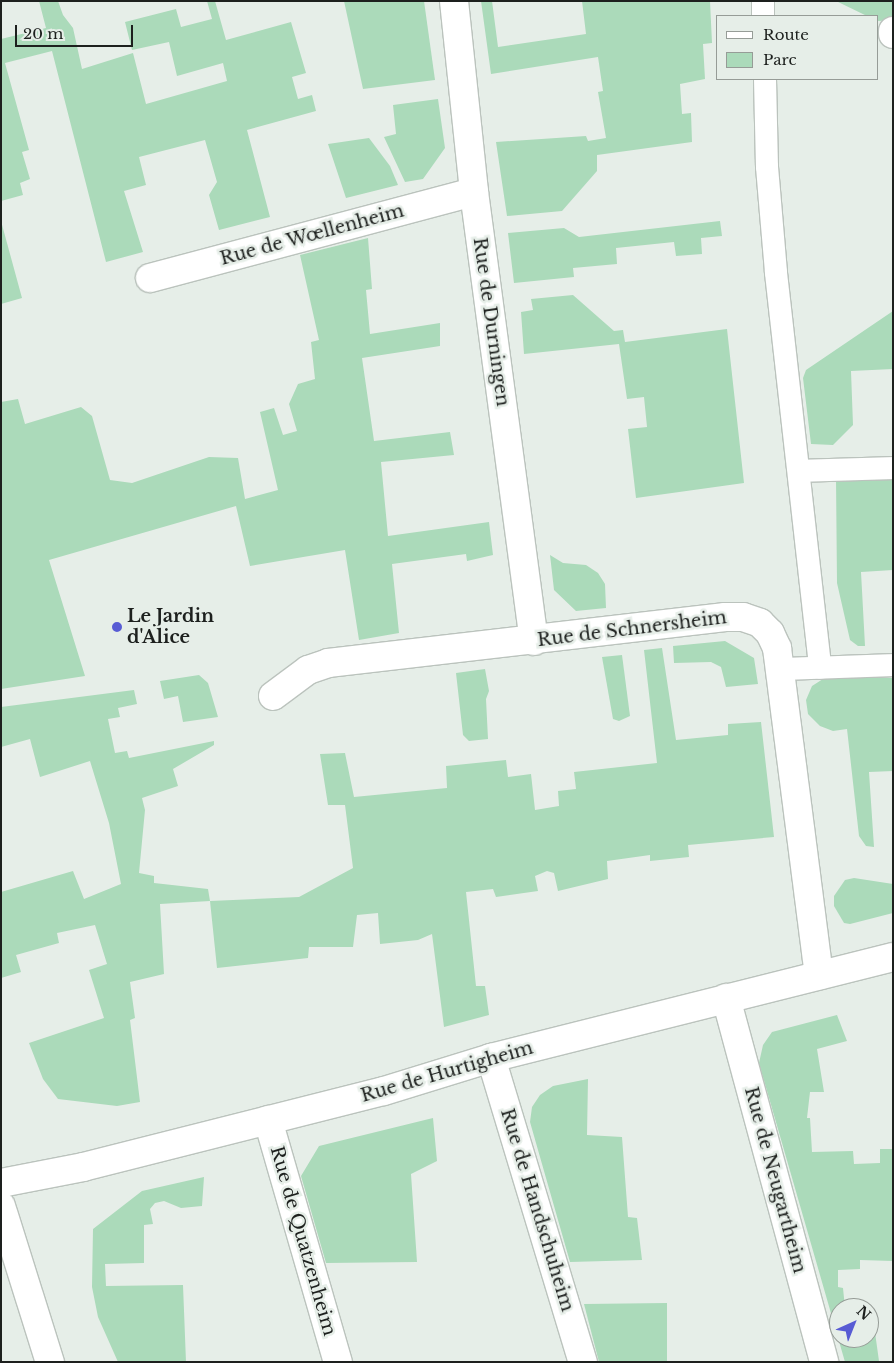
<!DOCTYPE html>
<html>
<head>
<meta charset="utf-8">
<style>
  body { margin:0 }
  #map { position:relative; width:894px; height:1363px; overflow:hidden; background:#e6eee8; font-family:"Libre Baskerville",serif }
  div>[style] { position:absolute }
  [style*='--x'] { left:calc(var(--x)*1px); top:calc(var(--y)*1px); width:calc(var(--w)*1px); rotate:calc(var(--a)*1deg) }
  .green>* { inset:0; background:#abdaba }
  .roads { filter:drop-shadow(1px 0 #bbc3bd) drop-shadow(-1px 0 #bbc3bd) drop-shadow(0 1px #bbc3bd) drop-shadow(0 -1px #bbc3bd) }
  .lane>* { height:22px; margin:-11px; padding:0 11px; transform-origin:11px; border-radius:11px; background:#fff }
  .street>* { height:28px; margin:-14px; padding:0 14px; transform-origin:14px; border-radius:14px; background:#fff }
  .secondary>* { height:28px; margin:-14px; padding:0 14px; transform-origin:14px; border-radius:14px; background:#fff }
  .dots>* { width:14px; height:14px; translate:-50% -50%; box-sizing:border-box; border:2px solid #e6eee8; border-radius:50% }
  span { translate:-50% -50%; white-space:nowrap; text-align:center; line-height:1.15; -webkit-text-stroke:5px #e6eee8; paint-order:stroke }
  .street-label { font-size:18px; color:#1d201e }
  .poi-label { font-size:18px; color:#1d201e; font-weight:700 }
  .left { translate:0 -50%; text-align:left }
  .frame { position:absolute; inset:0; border:2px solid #1d201e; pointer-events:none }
  .legend { position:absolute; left:716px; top:15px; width:162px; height:65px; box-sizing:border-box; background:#e6eee8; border:1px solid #969c97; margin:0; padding:6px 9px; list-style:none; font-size:15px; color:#1d201e }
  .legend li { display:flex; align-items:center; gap:10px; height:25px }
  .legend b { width:25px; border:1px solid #969c97 }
  .north { position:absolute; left:829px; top:1298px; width:50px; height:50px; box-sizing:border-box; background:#e6eee8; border:1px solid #969c97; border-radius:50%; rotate:44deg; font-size:14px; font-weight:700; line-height:20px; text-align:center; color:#1d201e }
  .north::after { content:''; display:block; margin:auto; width:18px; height:22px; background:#585cd4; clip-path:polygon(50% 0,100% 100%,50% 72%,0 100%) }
  .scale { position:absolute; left:15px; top:25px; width:118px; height:22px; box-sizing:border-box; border:2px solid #1d201e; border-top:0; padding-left:6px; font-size:15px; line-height:18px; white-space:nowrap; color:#1d201e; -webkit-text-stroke:4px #e6eee8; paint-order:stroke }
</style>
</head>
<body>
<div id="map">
  <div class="green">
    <i style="clip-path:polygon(39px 1px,58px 1px,63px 15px,73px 28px,82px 69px,133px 53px,146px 104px,227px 81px,223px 63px,177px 76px,169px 42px,132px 50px,125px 22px,176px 9px,181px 27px,212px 19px,207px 1px,215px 1px,226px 40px,291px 22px,306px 73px,292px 77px,298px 99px,312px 95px,316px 111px,247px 130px,270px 217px,219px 230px,209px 195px,217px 182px,205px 140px,139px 157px,146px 185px,124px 191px,143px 252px,106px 262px,52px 51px,5px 63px,29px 150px,22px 152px,30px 179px,20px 183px,23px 195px,1px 201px,1px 39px,46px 28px)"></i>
    <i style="clip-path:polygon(344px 1px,424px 1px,435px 80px,363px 89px)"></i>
    <i style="clip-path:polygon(481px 1px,492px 1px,498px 47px,586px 34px,582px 1px,710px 1px,712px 43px,703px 44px,705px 79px,680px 84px,682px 114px,691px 113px,692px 142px,597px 155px,597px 171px,562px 211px,507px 216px,496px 142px,586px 136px,588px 141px,606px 138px,598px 92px,603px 91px,598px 57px,491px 74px)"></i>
    <i style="clip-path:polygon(836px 1px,893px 1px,893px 20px,878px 21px,878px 16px,867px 16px)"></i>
    <i style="clip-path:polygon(438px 99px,445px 148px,423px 179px,405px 182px,384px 137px,396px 134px,393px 105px)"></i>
    <i style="clip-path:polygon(369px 138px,390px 166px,398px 185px,346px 198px,328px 144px)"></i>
    <i style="clip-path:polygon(1px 221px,22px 298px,1px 304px)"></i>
    <i style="clip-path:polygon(720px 221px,722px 236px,701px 238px,702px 254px,676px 256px,674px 242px,616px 248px,617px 264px,573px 268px,574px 277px,514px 283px,508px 233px,564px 228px,579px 237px)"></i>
    <i style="clip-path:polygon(368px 238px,372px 289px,366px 290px,370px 334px,440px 323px,440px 346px,362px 358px,374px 441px,450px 432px,454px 455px,381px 462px,388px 536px,489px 522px,493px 555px,467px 561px,466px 554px,392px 564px,399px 633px,359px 640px,345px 550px,250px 566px,236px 506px,49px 560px,85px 676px,1px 689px,1px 402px,18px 399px,25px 424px,81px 407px,92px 416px,110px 480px,132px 483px,209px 457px,238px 458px,245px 499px,278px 490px,260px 412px,274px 408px,283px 435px,297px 431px,289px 404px,298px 384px,315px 379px,311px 342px,319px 340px,300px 255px)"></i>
    <i style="clip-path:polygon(573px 295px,614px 331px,623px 330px,625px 342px,727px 329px,744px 483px,636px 498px,628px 429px,647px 427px,644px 397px,627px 399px,619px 344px,524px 354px,521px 312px,533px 310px,531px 299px)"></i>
    <i style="clip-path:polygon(893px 311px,893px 369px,851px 371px,853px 425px,833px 445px,811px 444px,803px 378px,806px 370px)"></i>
    <i style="clip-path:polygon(893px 478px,893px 570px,861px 572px,865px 646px,858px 646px,850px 640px,837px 583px,836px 479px)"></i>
    <i style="clip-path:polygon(550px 555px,563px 563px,586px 565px,598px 573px,605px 584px,606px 608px,576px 611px,554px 590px)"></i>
    <i style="clip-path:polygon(725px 641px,754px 658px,758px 684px,726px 687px,721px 667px,711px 662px,674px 663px,673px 646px)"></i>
    <i style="clip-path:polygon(662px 648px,676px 740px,728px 735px,728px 724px,761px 722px,774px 837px,688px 845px,689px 857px,650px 861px,650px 855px,607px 861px,608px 879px,558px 891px,554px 873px,547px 871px,535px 876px,538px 891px,496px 897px,493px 889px,466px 892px,476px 986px,485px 986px,489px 1015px,444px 1027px,432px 934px,418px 940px,380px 944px,378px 913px,357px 915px,353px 947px,309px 947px,308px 958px,217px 968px,210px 901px,160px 904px,164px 974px,130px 982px,135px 1018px,130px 1020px,140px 1102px,117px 1106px,58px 1099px,43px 1079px,29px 1043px,104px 1018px,89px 970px,107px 964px,95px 925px,57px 933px,59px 943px,16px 955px,21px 972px,1px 978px,1px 892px,73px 871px,84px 899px,121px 884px,109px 823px,90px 761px,40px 777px,30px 739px,1px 747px,1px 707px,134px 690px,137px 704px,118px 708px,120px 717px,108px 719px,115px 753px,127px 751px,129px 758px,214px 741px,214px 745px,173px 769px,178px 786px,142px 798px,145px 810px,139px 873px,154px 876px,154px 883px,208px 889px,210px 901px,299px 897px,353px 868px,345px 805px,328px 805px,320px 754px,345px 753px,354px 797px,447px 788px,446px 766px,506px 760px,508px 777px,531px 774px,535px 810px,559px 806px,558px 791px,576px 789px,574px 772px,657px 763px,644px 650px)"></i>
    <i style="clip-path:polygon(622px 655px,630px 716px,619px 721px,613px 719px,602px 657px)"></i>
    <i style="clip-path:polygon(485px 669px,489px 691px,486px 699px,488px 739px,469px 741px,463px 735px,456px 673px)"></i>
    <i style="clip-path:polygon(199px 675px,208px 683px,218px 717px,183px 722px,178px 696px,164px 699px,160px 681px)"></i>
    <i style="clip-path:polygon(839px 676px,893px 678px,893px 771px,869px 772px,874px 847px,866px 846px,859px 836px,847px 729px,833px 731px,820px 726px,808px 714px,806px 700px,812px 686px,823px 679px)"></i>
    <i style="clip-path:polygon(854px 878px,893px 884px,893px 913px,850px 924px,844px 923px,834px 906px,834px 896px,845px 880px)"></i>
    <i style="clip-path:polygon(837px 1015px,847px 1041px,817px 1049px,824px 1092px,810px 1092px,807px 1118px,810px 1118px,812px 1152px,853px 1151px,854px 1164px,880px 1163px,880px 1149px,893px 1149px,893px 1261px,860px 1260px,860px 1269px,838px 1270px,838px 1287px,843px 1288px,845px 1308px,839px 1308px,839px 1338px,869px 1338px,869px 1312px,872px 1311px,879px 1361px,845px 1362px,759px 1063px,763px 1045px,772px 1032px)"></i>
    <i style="clip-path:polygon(588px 1079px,587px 1135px,622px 1137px,628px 1217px,637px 1218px,642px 1260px,570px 1262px,530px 1122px,532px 1107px,540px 1095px,553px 1086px)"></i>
    <i style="clip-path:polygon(433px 1118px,437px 1161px,411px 1174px,417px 1262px,326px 1263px,301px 1176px,319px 1146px)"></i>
    <i style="clip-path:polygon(204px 1177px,202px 1206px,181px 1208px,164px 1201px,155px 1203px,150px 1209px,153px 1224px,144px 1225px,144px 1263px,105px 1264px,106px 1286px,183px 1285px,186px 1362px,118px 1362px,98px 1317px,92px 1287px,93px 1229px,142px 1191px)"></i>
    <i style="clip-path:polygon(667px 1303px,667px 1362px,599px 1362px,584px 1304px)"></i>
  </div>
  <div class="roads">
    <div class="lane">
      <i style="--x:763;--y:1;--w:15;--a:90"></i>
      <i style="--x:765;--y:79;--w:88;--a:88.7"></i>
      <i style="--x:767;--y:167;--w:106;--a:85.1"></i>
      <i style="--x:776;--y:273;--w:397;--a:83.6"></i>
      <i style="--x:799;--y:471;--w:94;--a:-1.8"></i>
      <i style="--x:780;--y:669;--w:113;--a:-2"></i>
    </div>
    <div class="street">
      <i style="--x:454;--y:1;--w:192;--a:84"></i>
      <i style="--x:474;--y:192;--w:453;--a:82.4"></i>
      <i style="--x:893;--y:31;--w:3;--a:90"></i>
      <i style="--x:150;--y:278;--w:335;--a:-14.9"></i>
      <i style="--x:273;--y:696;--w:44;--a:-36.6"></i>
      <i style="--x:308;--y:670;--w:21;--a:-19"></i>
      <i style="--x:328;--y:663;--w:400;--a:-6.6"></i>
      <i style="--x:725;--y:617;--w:18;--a:0"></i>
      <i style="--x:743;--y:617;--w:18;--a:19"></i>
      <i style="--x:760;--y:623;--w:14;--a:45"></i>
      <i style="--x:770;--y:633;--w:17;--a:65"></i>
      <i style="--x:777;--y:648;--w:330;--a:82.7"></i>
      <i style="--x:726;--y:998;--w:377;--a:74.9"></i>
      <i style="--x:491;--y:1058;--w:318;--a:73.2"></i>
      <i style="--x:268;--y:1120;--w:252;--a:73.9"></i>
      <i style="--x:1;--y:1183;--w:84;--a:-11"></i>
      <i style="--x:83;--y:1167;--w:310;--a:-14.2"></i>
      <i style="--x:384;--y:1091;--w:112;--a:-17.1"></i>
      <i style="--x:491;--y:1058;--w:414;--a:-14.1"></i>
    </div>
    <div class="secondary">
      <i style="--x:1;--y:1206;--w:164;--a:72.6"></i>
    </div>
  </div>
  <div class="dots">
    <i style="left:117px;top:627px;background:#585cd4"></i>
  </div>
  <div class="street-label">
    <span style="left:312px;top:235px;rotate:-15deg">Rue de Wœllenheim</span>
    <span style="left:491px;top:322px;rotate:82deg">Rue de Durningen</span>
    <span style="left:632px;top:629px;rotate:-7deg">Rue de Schnersheim</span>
    <span style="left:447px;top:1072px;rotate:-16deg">Rue de Hurtigheim</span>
    <span style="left:775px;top:1180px;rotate:75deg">Rue de Neugartheim</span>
    <span style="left:537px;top:1210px;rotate:73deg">Rue de Handschuheim</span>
    <span style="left:303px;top:1241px;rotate:74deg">Rue de Quatzenheim</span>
  </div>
  <div class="poi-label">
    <span class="left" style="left:127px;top:627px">Le Jardin<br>d'Alice</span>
  </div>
  <div class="frame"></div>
  <ul class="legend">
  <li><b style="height:6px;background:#fff"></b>Route</li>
  <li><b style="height:14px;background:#abdaba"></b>Parc</li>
  </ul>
  <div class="north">N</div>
  <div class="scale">20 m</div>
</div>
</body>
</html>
